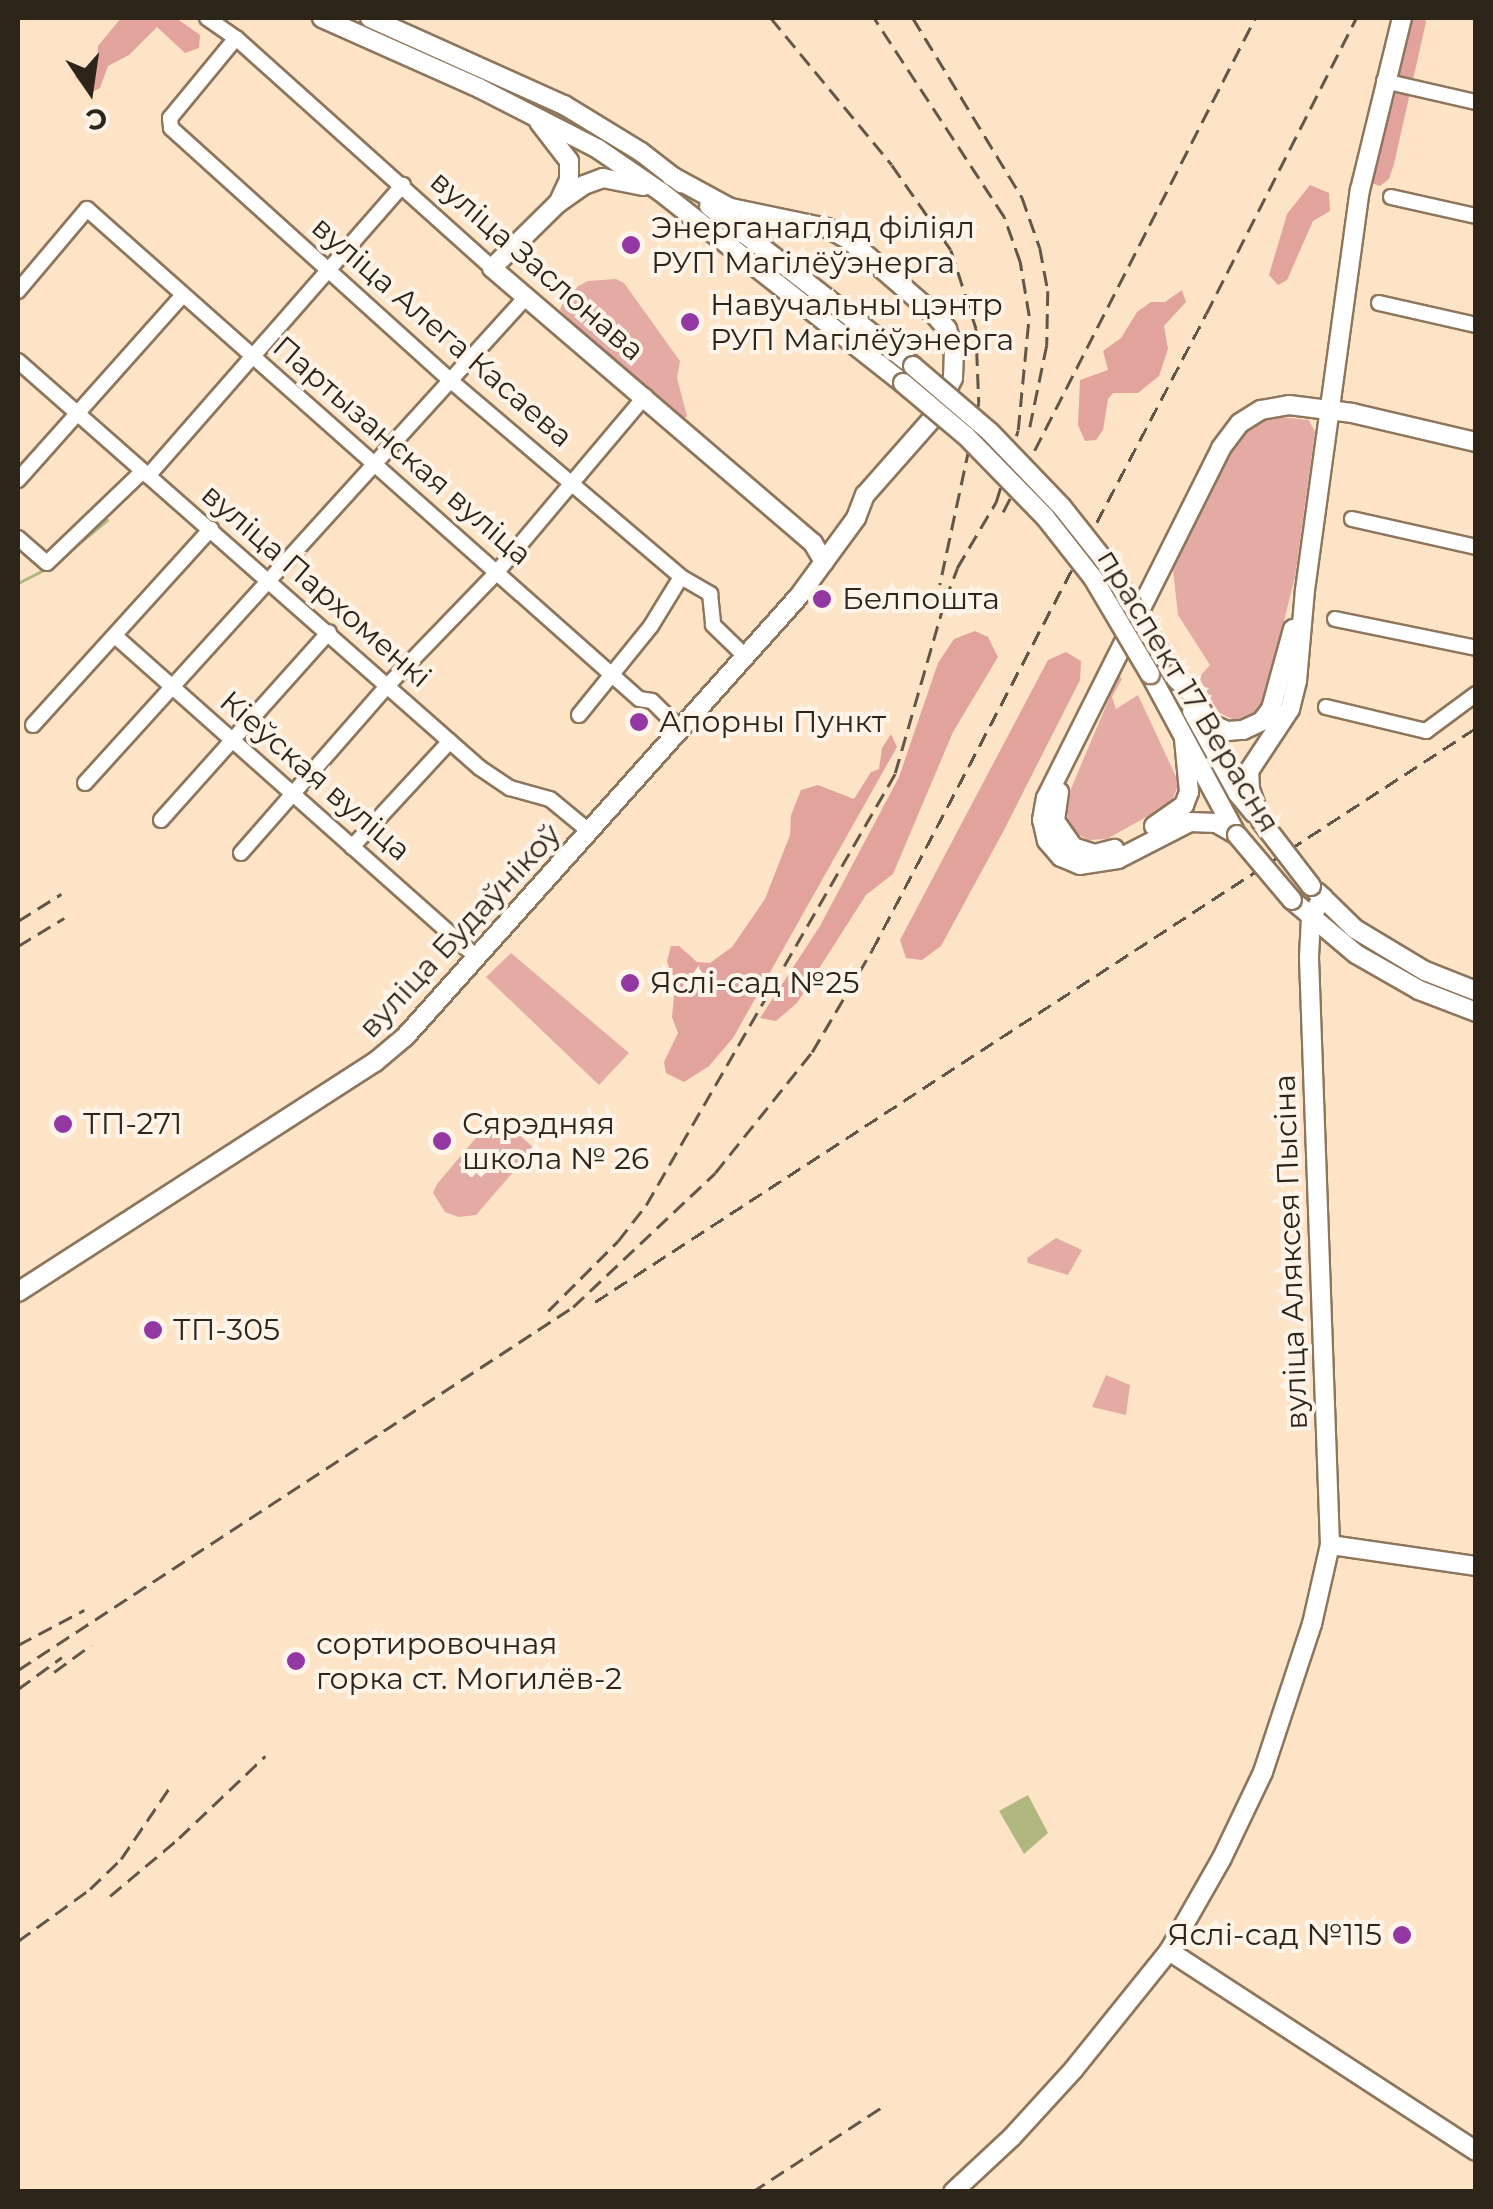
<!DOCTYPE html>
<html>
<head>
<meta charset="utf-8">
<style>
  body { margin:0 }
  #map { position:relative; width:1493px; height:2209px; overflow:hidden; background:#fde4c7; font-family:Montserrat,sans-serif }
  div>[style] { position:absolute }
  [style*='--x'] { left:calc(var(--x)*1px); top:calc(var(--y)*1px); width:calc(var(--w)*1px); rotate:calc(var(--a)*1deg) }
  .green>* { inset:0; background:#e3aba4 }
  .forest>* { inset:0; background:#e2a39c }
  .water>* { inset:0; background:#b0b87f }
  .stream>* { height:2.5px; margin:-1.25px; padding:0 1.25px; transform-origin:1.25px; border-radius:1.25px; background:#b0b87f }
  .roads { filter:drop-shadow(2px 0 #8d765c) drop-shadow(-2px 0 #8d765c) drop-shadow(0 2px #8d765c) drop-shadow(0 -2px #8d765c) }
  .minor>* { height:14px; margin:-7px; padding:0 7px; transform-origin:7px; border-radius:7px; background:#fff }
  .major>* { height:18px; margin:-9px; padding:0 9px; transform-origin:9px; border-radius:9px; background:#fff }
  .rail>* { height:2.5px; margin-top:-1.25px; transform-origin:0; background:repeating-linear-gradient(90deg,#635647 0 15px,transparent 0 23px) }
  .bridges { filter:drop-shadow(2px 0 #8d765c) drop-shadow(-2px 0 #8d765c) drop-shadow(0 2px #8d765c) drop-shadow(0 -2px #8d765c) }
  .major-bridge>* { height:18px; margin:-9px; padding:0 9px; transform-origin:9px; border-radius:9px; background:#fff }
  .dots>* { width:28px; height:28px; translate:-50% -50%; box-sizing:border-box; border:5px solid #fef4e9; border-radius:50% }
  span { translate:-50% -50%; white-space:nowrap; text-align:center; line-height:1.15; -webkit-text-stroke:8px #fef4e9; paint-order:stroke }
  .poi-label { font-size:30px; color:#2e251a }
  .left { translate:0 -50%; text-align:left }
  .right { translate:-100% -50%; text-align:right }
  .street-label { font-size:30px; color:#2e251a }
  .frame { position:absolute; inset:0; border:20px solid #2e251a; pointer-events:none }
  .north { position:absolute; left:40px; top:40px; width:100px; height:100px; -webkit-text-stroke:8px #fef4e9; paint-order:stroke; rotate:167deg; font-size:28px; font-weight:700; line-height:40px; text-align:center; color:#2e251a }
  .north::after { content:''; display:block; margin:auto; width:35px; height:45px; background:#2e251a; clip-path:polygon(50% 0,100% 100%,50% 72%,0 100%) }
</style>
</head>
<body>
<div id="map">
  <div class="green">
    <i style="clip-path:polygon(616px 279px,624px 283px,680px 361px,677px 378px,687px 416px,680px 423px,560px 310px,567px 292px,588px 281px)"></i>
    <i style="clip-path:polygon(1280px 417px,1309px 420px,1315px 432px,1295px 577px,1263px 704px,1249px 719px,1234px 720px,1218px 712px,1199px 677px,1210px 665px,1178px 615px,1173px 570px,1240px 436px,1263px 420px)"></i>
    <i style="clip-path:polygon(1119px 675px,1122px 679px,1112px 697px,1116px 709px,1138px 695px,1179px 783px,1171px 803px,1107px 839px,1088px 840px,1070px 830px,1065px 803px)"></i>
    <i style="clip-path:polygon(511px 953px,629px 1053px,599px 1085px,486px 977px)"></i>
    <i style="clip-path:polygon(496px 1114px,534px 1148px,476px 1215px,459px 1217px,445px 1212px,433px 1193px,437px 1184px)"></i>
    <i style="clip-path:polygon(1056px 1238px,1082px 1250px,1068px 1275px,1028px 1263px,1027px 1258px)"></i>
    <i style="clip-path:polygon(1106px 1375px,1130px 1385px,1126px 1415px,1092px 1407px)"></i>
  </div>
  <div class="forest">
    <i style="clip-path:polygon(121px 18px,176px 18px,200px 35px,199px 48px,185px 53px,157px 27px,129px 55px,108px 66px,100px 88px,90px 93px,75px 77px,76px 68px,87px 67px,98px 56px,98px 46px)"></i>
    <i style="clip-path:polygon(1412px 18px,1425px 18px,1426px 22px,1394px 164px,1389px 179px,1380px 186px,1368px 182px,1405px 27px)"></i>
    <i style="clip-path:polygon(1310px 185px,1329px 193px,1330px 211px,1313px 221px,1287px 280px,1278px 285px,1269px 275px,1287px 214px)"></i>
    <i style="clip-path:polygon(1182px 290px,1186px 302px,1164px 326px,1168px 349px,1159px 376px,1138px 393px,1113px 393px,1108px 399px,1103px 430px,1096px 440px,1085px 441px,1078px 425px,1080px 380px,1108px 370px,1103px 351px,1121px 338px,1137px 312px,1151px 302px,1165px 302px)"></i>
    <i style="clip-path:polygon(975px 631px,988px 637px,998px 657px,953px 732px,893px 874px,866px 895px,797px 1003px,776px 1021px,760px 1018px,820px 926px,899px 777px,938px 663px,954px 639px)"></i>
    <i style="clip-path:polygon(1066px 652px,1081px 661px,1080px 680px,1003px 832px,941px 946px,922px 960px,906px 958px,900px 940px,1048px 660px)"></i>
    <i style="clip-path:polygon(891px 734px,897px 747px,733px 1038px,709px 1066px,684px 1082px,666px 1073px,664px 1062px,678px 1033px,672px 1017px,675px 986px,667px 961px,671px 946px,679px 946px,697px 962px,710px 963px,732px 947px,765px 899px,790px 835px,791px 815px,801px 790px,818px 785px,854px 799px,871px 772px,879px 769px,882px 748px)"></i>
  </div>
  <div class="water">
    <i style="clip-path:polygon(1028px 1795px,1048px 1833px,1024px 1854px,999px 1811px)"></i>
  </div>
  <div class="stream">
    <i style="--x:70;--y:551;--w:48;--a:-40"></i>
    <i style="--x:18;--y:583;--w:34;--a:-27"></i>
  </div>
  <div class="roads">
    <div class="minor">
      <i style="--x:207;--y:18;--w:35;--a:35"></i>
      <i style="--x:236;--y:38;--w:344;--a:41.9"></i>
      <i style="--x:236;--y:38;--w:104;--a:129.5"></i>
      <i style="--x:170;--y:118;--w:10;--a:84"></i>
      <i style="--x:171;--y:128;--w:377;--a:42.1"></i>
      <i style="--x:451;--y:381;--w:302;--a:40.4"></i>
      <i style="--x:681;--y:577;--w:34;--a:30"></i>
      <i style="--x:710;--y:594;--w:31;--a:84"></i>
      <i style="--x:713;--y:625;--w:46;--a:44.1"></i>
      <i style="--x:1384;--y:81;--w:94;--a:12.9"></i>
      <i style="--x:1391;--y:197;--w:87;--a:12.6"></i>
      <i style="--x:18;--y:291;--w:107;--a:-49.9"></i>
      <i style="--x:87;--y:209;--w:738;--a:41.59"></i>
      <i style="--x:639;--y:699;--w:13;--a:9"></i>
      <i style="--x:652;--y:701;--w:41;--a:45"></i>
      <i style="--x:1379;--y:303;--w:99;--a:12.8"></i>
      <i style="--x:18;--y:361;--w:616;--a:41.38"></i>
      <i style="--x:480;--y:768;--w:36;--a:34"></i>
      <i style="--x:510;--y:788;--w:41;--a:15.4"></i>
      <i style="--x:550;--y:799;--w:52;--a:39.5"></i>
      <i style="--x:148;--y:476;--w:387;--a:-48.8"></i>
      <i style="--x:18;--y:480;--w:248;--a:-48.3"></i>
      <i style="--x:1352;--y:519;--w:127;--a:12.7"></i>
      <i style="--x:18;--y:538;--w:38;--a:41"></i>
      <i style="--x:47;--y:563;--w:132;--a:-43.8"></i>
      <i style="--x:1335;--y:619;--w:144;--a:11.6"></i>
      <i style="--x:115;--y:636;--w:485;--a:41.6"></i>
      <i style="--x:1326;--y:707;--w:103;--a:13.5"></i>
      <i style="--x:1426;--y:731;--w:62;--a:-36.5"></i>
      <i style="--x:579;--y:715;--w:114;--a:-51"></i>
      <i style="--x:651;--y:626;--w:57;--a:-58.5"></i>
      <i style="--x:33;--y:725;--w:265;--a:-47.8"></i>
      <i style="--x:85;--y:783;--w:656;--a:-47.78"></i>
      <i style="--x:161;--y:820;--w:252;--a:-48.2"></i>
      <i style="--x:352;--y:847;--w:144;--a:-47.2"></i>
      <i style="--x:241;--y:853;--w:223;--a:-48.8"></i>
      <i style="--x:388;--y:685;--w:157;--a:-46"></i>
      <i style="--x:497;--y:572;--w:230;--a:-49.9"></i>
    </div>
    <div class="major">
      <i style="--x:322;--y:18;--w:172;--a:24"></i>
      <i style="--x:479;--y:88;--w:134;--a:27.1"></i>
      <i style="--x:598;--y:149;--w:76;--a:34.3"></i>
      <i style="--x:661;--y:192;--w:308;--a:38.3"></i>
      <i style="--x:370;--y:18;--w:213;--a:24.2"></i>
      <i style="--x:564;--y:105;--w:90;--a:31.4"></i>
      <i style="--x:641;--y:152;--w:51;--a:37.8"></i>
      <i style="--x:539;--y:122;--w:49;--a:52.4"></i>
      <i style="--x:569;--y:161;--w:19;--a:90"></i>
      <i style="--x:569;--y:180;--w:21;--a:115"></i>
      <i style="--x:643;--y:186;--w:41;--a:-168.7"></i>
      <i style="--x:603;--y:178;--w:20;--a:160"></i>
      <i style="--x:584;--y:185;--w:33;--a:145"></i>
      <i style="--x:557;--y:204;--w:91;--a:135.4"></i>
      <i style="--x:492;--y:268;--w:423;--a:40.6"></i>
      <i style="--x:813;--y:543;--w:22;--a:60"></i>
      <i style="--x:709;--y:206;--w:259;--a:38.1"></i>
      <i style="--x:1150;--y:674;--w:179;--a:61.7"></i>
      <i style="--x:1176;--y:679;--w:22;--a:43"></i>
      <i style="--x:1192;--y:694;--w:34;--a:60"></i>
      <i style="--x:1209;--y:723;--w:20;--a:24"></i>
      <i style="--x:1227;--y:731;--w:16;--a:-4"></i>
      <i style="--x:1243;--y:730;--w:21;--a:-25"></i>
      <i style="--x:1262;--y:721;--w:15;--a:-53"></i>
      <i style="--x:1271;--y:709;--w:83;--a:-74.6"></i>
      <i style="--x:1192;--y:711;--w:95;--a:61"></i>
      <i style="--x:1238;--y:794;--w:25;--a:50"></i>
      <i style="--x:1059;--y:792;--w:29;--a:98"></i>
      <i style="--x:1055;--y:821;--w:32;--a:55"></i>
      <i style="--x:1073;--y:847;--w:23;--a:18"></i>
      <i style="--x:1095;--y:854;--w:20;--a:-15"></i>
      <i style="--x:1261;--y:821;--w:34;--a:-109"></i>
      <i style="--x:1250;--y:789;--w:18;--a:-93"></i>
      <i style="--x:1249;--y:771;--w:74;--a:-56.5"></i>
      <i style="--x:1290;--y:709;--w:29;--a:-76"></i>
      <i style="--x:1297;--y:681;--w:91;--a:-85"></i>
      <i style="--x:1305;--y:590;--w:404;--a:-82.2"></i>
      <i style="--x:1360;--y:190;--w:177;--a:-76.3"></i>
      <i style="--x:1154;--y:826;--w:37;--a:-35"></i>
      <i style="--x:1184;--y:805;--w:14;--a:-69"></i>
      <i style="--x:1189;--y:792;--w:53;--a:-95.4"></i>
      <i style="--x:1237;--y:835;--w:24;--a:-150"></i>
      <i style="--x:1216;--y:823;--w:26;--a:-178"></i>
      <i style="--x:1190;--y:822;--w:81;--a:152.8"></i>
      <i style="--x:1118;--y:859;--w:38;--a:171"></i>
      <i style="--x:1080;--y:865;--w:21;--a:-157"></i>
      <i style="--x:1061;--y:857;--w:21;--a:-131"></i>
      <i style="--x:1047;--y:841;--w:22;--a:-103"></i>
      <i style="--x:1042;--y:820;--w:22;--a:-80"></i>
      <i style="--x:1046;--y:798;--w:391;--a:-63.4"></i>
      <i style="--x:1221;--y:448;--w:31;--a:-53"></i>
      <i style="--x:1240;--y:423;--w:25;--a:-32"></i>
      <i style="--x:1261;--y:410;--w:28;--a:-10"></i>
      <i style="--x:1289;--y:405;--w:64;--a:7.2"></i>
      <i style="--x:1352;--y:413;--w:127;--a:13.2"></i>
      <i style="--x:1317;--y:892;--w:53;--a:44.2"></i>
      <i style="--x:1355;--y:929;--w:82;--a:31"></i>
      <i style="--x:1425;--y:971;--w:55;--a:21.4"></i>
      <i style="--x:1292;--y:900;--w:84;--a:40.2"></i>
      <i style="--x:1356;--y:954;--w:73;--a:29.7"></i>
      <i style="--x:1419;--y:990;--w:61;--a:21.1"></i>
      <i style="--x:18;--y:1292;--w:425;--a:-32.8"></i>
      <i style="--x:375;--y:1062;--w:39;--a:-40"></i>
      <i style="--x:405;--y:1037;--w:591;--a:-48.22"></i>
      <i style="--x:799;--y:596;--w:97;--a:-53.8"></i>
      <i style="--x:856;--y:518;--w:25;--a:-69"></i>
      <i style="--x:865;--y:495;--w:103;--a:-48.6"></i>
      <i style="--x:933;--y:418;--w:45;--a:-63.4"></i>
      <i style="--x:953;--y:378;--w:25;--a:-88"></i>
      <i style="--x:954;--y:353;--w:25;--a:-106"></i>
      <i style="--x:947;--y:329;--w:20;--a:-131"></i>
      <i style="--x:934;--y:314;--w:113;--a:-139"></i>
      <i style="--x:849;--y:240;--w:25;--a:-151"></i>
      <i style="--x:827;--y:228;--w:99;--a:-168.3"></i>
      <i style="--x:730;--y:208;--w:67;--a:-151.5"></i>
      <i style="--x:1330;--y:1545;--w:148;--a:8.2"></i>
      <i style="--x:1169;--y:1951;--w:366;--a:33.1"></i>
      <i style="--x:953;--y:2192;--w:81;--a:-43"></i>
      <i style="--x:1012;--y:2137;--w:92;--a:-47.6"></i>
      <i style="--x:1074;--y:2069;--w:151;--a:-51.2"></i>
      <i style="--x:1169;--y:1951;--w:107;--a:-60.3"></i>
      <i style="--x:1222;--y:1858;--w:95;--a:-64.5"></i>
      <i style="--x:1263;--y:1772;--w:156;--a:-71.7"></i>
      <i style="--x:1312;--y:1624;--w:81;--a:-77.2"></i>
      <i style="--x:1330;--y:1545;--w:588;--a:-92.05"></i>
      <i style="--x:1309;--y:957;--w:40;--a:-87.1"></i>
      <i style="--x:1311;--y:917;--w:23;--a:-59"></i>
    </div>
  </div>
  <div class="rail">
    <i style="--x:771;--y:18;--w:190;--a:50.5"></i>
    <i style="--x:892;--y:165;--w:103;--a:55.2"></i>
    <i style="--x:951;--y:250;--w:82;--a:72.2"></i>
    <i style="--x:976;--y:328;--w:75;--a:87.7"></i>
    <i style="--x:979;--y:403;--w:186;--a:102.1"></i>
    <i style="--x:913;--y:18;--w:210;--a:58.7"></i>
    <i style="--x:1022;--y:197;--w:54;--a:70.6"></i>
    <i style="--x:1040;--y:248;--w:44;--a:79.5"></i>
    <i style="--x:1048;--y:291;--w:54;--a:91.1"></i>
    <i style="--x:1047;--y:345;--w:84;--a:101.7"></i>
    <i style="--x:1003;--y:512;--w:555;--a:-62.97"></i>
    <i style="--x:18;--y:921;--w:51;--a:-32.1"></i>
    <i style="--x:18;--y:946;--w:54;--a:-31.3"></i>
    <i style="--x:595;--y:1302;--w:1051;--a:-33.09"></i>
    <i style="--x:548;--y:1311;--w:99;--a:-45"></i>
    <i style="--x:618;--y:1241;--w:46;--a:-52.1"></i>
    <i style="--x:646;--y:1205;--w:499;--a:-60"></i>
    <i style="--x:895;--y:773;--w:180;--a:-73.9"></i>
    <i style="--x:945;--y:600;--w:34;--a:-69"></i>
    <i style="--x:957;--y:568;--w:77;--a:-59.4"></i>
    <i style="--x:996;--y:502;--w:75;--a:-73"></i>
    <i style="--x:1018;--y:430;--w:115;--a:-84.5"></i>
    <i style="--x:1029;--y:316;--w:55;--a:-99.5"></i>
    <i style="--x:1020;--y:262;--w:48;--a:-109.6"></i>
    <i style="--x:1004;--y:217;--w:238;--a:-123.2"></i>
    <i style="--x:18;--y:1645;--w:75;--a:-27.9"></i>
    <i style="--x:18;--y:1670;--w:663;--a:-33.19"></i>
    <i style="--x:573;--y:1307;--w:195;--a:-43.3"></i>
    <i style="--x:715;--y:1173;--w:155;--a:-51.3"></i>
    <i style="--x:812;--y:1052;--w:118;--a:-59.5"></i>
    <i style="--x:872;--y:950;--w:718;--a:-62.29"></i>
    <i style="--x:1206;--y:314;--w:332;--a:-63.1"></i>
    <i style="--x:54;--y:1672;--w:46;--a:-36.1"></i>
    <i style="--x:18;--y:1689;--w:54;--a:-36"></i>
    <i style="--x:110;--y:1896;--w:90;--a:-40"></i>
    <i style="--x:179;--y:1838;--w:119;--a:-43.6"></i>
    <i style="--x:18;--y:1941;--w:89;--a:-35.8"></i>
    <i style="--x:90;--y:1889;--w:43;--a:-44.1"></i>
    <i style="--x:121;--y:1859;--w:87;--a:-55.8"></i>
    <i style="--x:752;--y:2192;--w:159;--a:-33.2"></i>
  </div>
  <div class="bridges">
    <div class="major-bridge">
      <i style="--x:913;--y:366;--w:101;--a:40.6"></i>
      <i style="--x:990;--y:432;--w:104;--a:46.2"></i>
      <i style="--x:1062;--y:507;--w:73;--a:51.7"></i>
      <i style="--x:1107;--y:564;--w:109;--a:58.9"></i>
      <i style="--x:903;--y:383;--w:82;--a:40.1"></i>
      <i style="--x:966;--y:436;--w:113;--a:45.7"></i>
      <i style="--x:1045;--y:517;--w:78;--a:51.8"></i>
      <i style="--x:1093;--y:578;--w:112;--a:59.3"></i>
      <i style="--x:1261;--y:821;--w:82;--a:52.4"></i>
      <i style="--x:1237;--y:835;--w:85;--a:49.8"></i>
    </div>
  </div>
  <div class="dots">
    <i style="left:631px;top:245px;background:#9338a3"></i>
    <i style="left:690px;top:322px;background:#9338a3"></i>
    <i style="left:822px;top:599px;background:#9338a3"></i>
    <i style="left:639px;top:722px;background:#9338a3"></i>
    <i style="left:630px;top:983px;background:#9338a3"></i>
    <i style="left:63px;top:1124px;background:#9338a3"></i>
    <i style="left:442px;top:1141px;background:#9338a3"></i>
    <i style="left:153px;top:1330px;background:#9338a3"></i>
    <i style="left:296px;top:1661px;background:#9338a3"></i>
    <i style="left:1402px;top:1935px;background:#9338a3"></i>
  </div>
  <div class="poi-label">
    <span class="left" style="left:651px;top:245px">Энерганагляд філіял<br>РУП Магілёўэнерга</span>
    <span class="left" style="left:710px;top:322px">Навучальны цэнтр<br>РУП Магілёўэнерга</span>
    <span class="left" style="left:842px;top:599px">Белпошта</span>
    <span class="left" style="left:659px;top:722px">Апорны Пункт</span>
    <span class="left" style="left:650px;top:983px">Яслі-сад №25</span>
    <span class="left" style="left:83px;top:1124px">ТП-271</span>
    <span class="left" style="left:462px;top:1141px">Сярэдняя<br>школа № 26</span>
    <span class="left" style="left:173px;top:1330px">ТП-305</span>
    <span class="left" style="left:316px;top:1661px">сортировочная<br>горка ст. Могилёв-2</span>
    <span class="right" style="left:1382px;top:1935px">Яслі-сад №115</span>
  </div>
  <div class="street-label">
    <span style="left:537px;top:266px;rotate:41deg">вуліца Заслонава</span>
    <span style="left:442px;top:332px;rotate:41deg">вуліца Алега Касаева</span>
    <span style="left:402px;top:451px;rotate:41deg">Партызанская вуліца</span>
    <span style="left:316px;top:586px;rotate:41deg">вуліца Пархоменкі</span>
    <span style="left:1188px;top:691px;rotate:59deg">праспект 17 Верасня</span>
    <span style="left:315px;top:776px;rotate:41deg">Кіеўская вуліца</span>
    <span style="left:460px;top:931px;rotate:-47deg">вуліца Будаўнікоў</span>
    <span style="left:1291px;top:1252px;rotate:-92deg">вуліца Аляксея Пысіна</span>
  </div>
  <div class="frame"></div>
  <div class="north">С</div>
</div>
</body>
</html>
